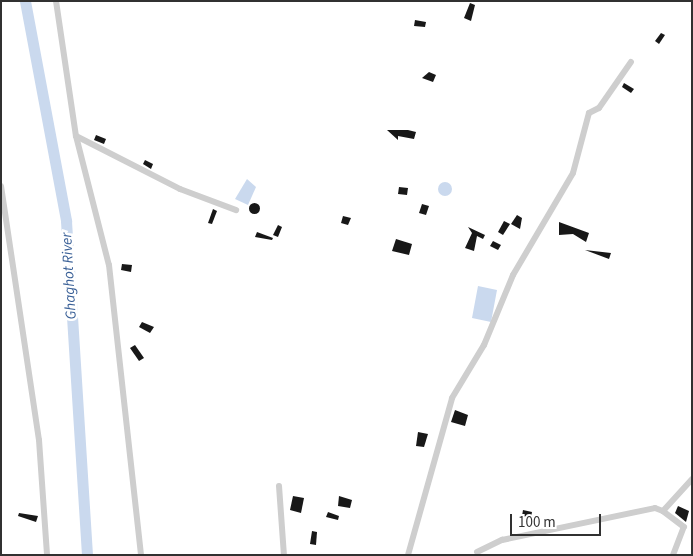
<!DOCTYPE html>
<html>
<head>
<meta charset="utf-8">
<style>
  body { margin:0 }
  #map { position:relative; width:693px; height:556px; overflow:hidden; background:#fff; font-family:"Source Sans 3",sans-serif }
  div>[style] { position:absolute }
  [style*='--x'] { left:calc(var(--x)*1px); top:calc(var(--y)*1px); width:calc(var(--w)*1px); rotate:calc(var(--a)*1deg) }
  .water>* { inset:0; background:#cad9ee }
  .round { border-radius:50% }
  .river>* { height:11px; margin:-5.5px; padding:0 5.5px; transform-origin:5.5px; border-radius:5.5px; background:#cad9ee }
  .building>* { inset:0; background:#181818 }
  .minor>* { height:6px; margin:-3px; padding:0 3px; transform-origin:3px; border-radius:3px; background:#cecece }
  span { translate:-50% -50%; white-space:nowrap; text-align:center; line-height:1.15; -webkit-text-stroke:5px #fff; paint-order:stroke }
  .water-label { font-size:15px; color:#3a6097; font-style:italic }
  .frame { position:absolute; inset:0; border:2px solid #313131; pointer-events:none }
  .scale { position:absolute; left:510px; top:514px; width:91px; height:22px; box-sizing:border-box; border:2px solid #313131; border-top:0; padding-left:6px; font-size:15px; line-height:18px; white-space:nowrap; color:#313131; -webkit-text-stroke:4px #fff; paint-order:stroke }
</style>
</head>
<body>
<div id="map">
  <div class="water">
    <i style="clip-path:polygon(247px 179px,256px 187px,248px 205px,235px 199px)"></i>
    <i class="round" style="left:438px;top:182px;width:14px;height:14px"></i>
    <i style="clip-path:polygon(478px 286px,497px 290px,491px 322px,472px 318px)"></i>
  </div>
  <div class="river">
    <i style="--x:25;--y:1;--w:224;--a:79.4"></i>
    <i style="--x:66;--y:221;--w:335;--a:86.4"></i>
  </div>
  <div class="building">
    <i style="clip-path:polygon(470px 3px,475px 5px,471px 21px,464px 18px)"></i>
    <i style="clip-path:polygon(415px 20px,426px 22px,425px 27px,414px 26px)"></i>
    <i style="clip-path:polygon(661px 33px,665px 35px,659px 44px,655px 41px)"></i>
    <i style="clip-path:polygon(429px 72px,436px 75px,433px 82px,422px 78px)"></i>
    <i style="clip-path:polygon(624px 83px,634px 89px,631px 93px,622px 87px)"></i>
    <i style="clip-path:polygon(387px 130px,408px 130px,416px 132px,414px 139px,398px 136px,398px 140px)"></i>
    <i style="clip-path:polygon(96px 135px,106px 139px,104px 144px,94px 140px)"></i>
    <i style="clip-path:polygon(145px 160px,153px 164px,151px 169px,143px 164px)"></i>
    <i style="clip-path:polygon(399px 187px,408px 188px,407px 195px,398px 194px)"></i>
    <i class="round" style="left:248.5px;top:202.5px;width:11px;height:11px"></i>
    <i style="clip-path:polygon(422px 204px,429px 206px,426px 215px,419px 213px)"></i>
    <i style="clip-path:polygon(213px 209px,217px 211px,212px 224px,208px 223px)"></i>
    <i style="clip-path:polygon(517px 215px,522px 218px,520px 229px,511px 224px)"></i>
    <i style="clip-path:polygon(343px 216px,351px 218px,348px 225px,341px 223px)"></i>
    <i style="clip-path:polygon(504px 221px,510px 224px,503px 235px,498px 232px)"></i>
    <i style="clip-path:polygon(559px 222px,589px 233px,586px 242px,573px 234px,559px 235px)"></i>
    <i style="clip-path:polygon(278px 225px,282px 227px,278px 237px,273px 235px)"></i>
    <i style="clip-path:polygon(468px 227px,485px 235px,483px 239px,477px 236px,474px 251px,465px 248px,472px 233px)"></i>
    <i style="clip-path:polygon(257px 232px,273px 238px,272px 240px,255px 237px)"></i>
    <i style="clip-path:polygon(396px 239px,412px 244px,409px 255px,392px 251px)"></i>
    <i style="clip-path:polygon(493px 241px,501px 245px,498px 250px,490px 246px)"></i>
    <i style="clip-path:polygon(585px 250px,611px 253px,609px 259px)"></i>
    <i style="clip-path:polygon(122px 264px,132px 265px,131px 272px,121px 270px)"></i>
    <i style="clip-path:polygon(142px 322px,154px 327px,150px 333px,139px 327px)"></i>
    <i style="clip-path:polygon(135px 345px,144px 358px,139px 361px,130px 348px)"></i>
    <i style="clip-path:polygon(455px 410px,468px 415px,465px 426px,451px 422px)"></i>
    <i style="clip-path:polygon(418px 432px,428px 434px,424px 447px,416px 446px)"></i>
    <i style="clip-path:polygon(293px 496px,304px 498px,301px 513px,290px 510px)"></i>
    <i style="clip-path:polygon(339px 496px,352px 500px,350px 508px,338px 506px)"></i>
    <i style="clip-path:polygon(678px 506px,689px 511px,686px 522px,675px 513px)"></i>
    <i style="clip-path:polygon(523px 510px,532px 512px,531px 518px,522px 516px)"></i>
    <i style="clip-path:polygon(328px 512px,339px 516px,338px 520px,326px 517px)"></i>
    <i style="clip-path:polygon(19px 513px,38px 516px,36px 522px,18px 516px)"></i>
    <i style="clip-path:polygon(312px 531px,317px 532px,316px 545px,310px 544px)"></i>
  </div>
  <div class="minor">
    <i style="--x:56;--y:1;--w:136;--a:81.6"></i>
    <i style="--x:76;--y:136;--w:133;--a:75.7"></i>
    <i style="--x:109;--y:265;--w:292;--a:83.7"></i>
    <i style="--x:76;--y:136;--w:117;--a:27"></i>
    <i style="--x:180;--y:189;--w:60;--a:20.6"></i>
    <i style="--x:1;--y:186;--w:257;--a:81.5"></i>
    <i style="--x:39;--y:440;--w:115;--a:86"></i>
    <i style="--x:279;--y:486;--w:69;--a:85.9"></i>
    <i style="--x:477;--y:552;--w:28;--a:-26"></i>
    <i style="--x:502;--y:540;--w:156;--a:-11.8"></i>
    <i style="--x:655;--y:508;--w:9;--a:21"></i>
    <i style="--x:408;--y:555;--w:163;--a:-74.3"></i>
    <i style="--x:452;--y:398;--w:62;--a:-58.9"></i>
    <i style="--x:484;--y:345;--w:76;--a:-67.5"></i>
    <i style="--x:513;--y:275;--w:118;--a:-59.5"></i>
    <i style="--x:573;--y:173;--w:62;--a:-75.1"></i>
    <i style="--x:589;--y:113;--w:11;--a:-27"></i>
    <i style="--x:599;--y:108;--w:56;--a:-55.2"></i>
    <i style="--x:673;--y:555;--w:30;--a:-69"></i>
    <i style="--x:684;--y:527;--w:26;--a:-143"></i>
    <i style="--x:663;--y:511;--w:43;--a:-47.8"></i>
  </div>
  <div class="water-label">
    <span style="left:69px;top:276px;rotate:-93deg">Ghaghot River</span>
  </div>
  <div class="frame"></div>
  <div class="scale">100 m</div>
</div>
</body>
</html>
